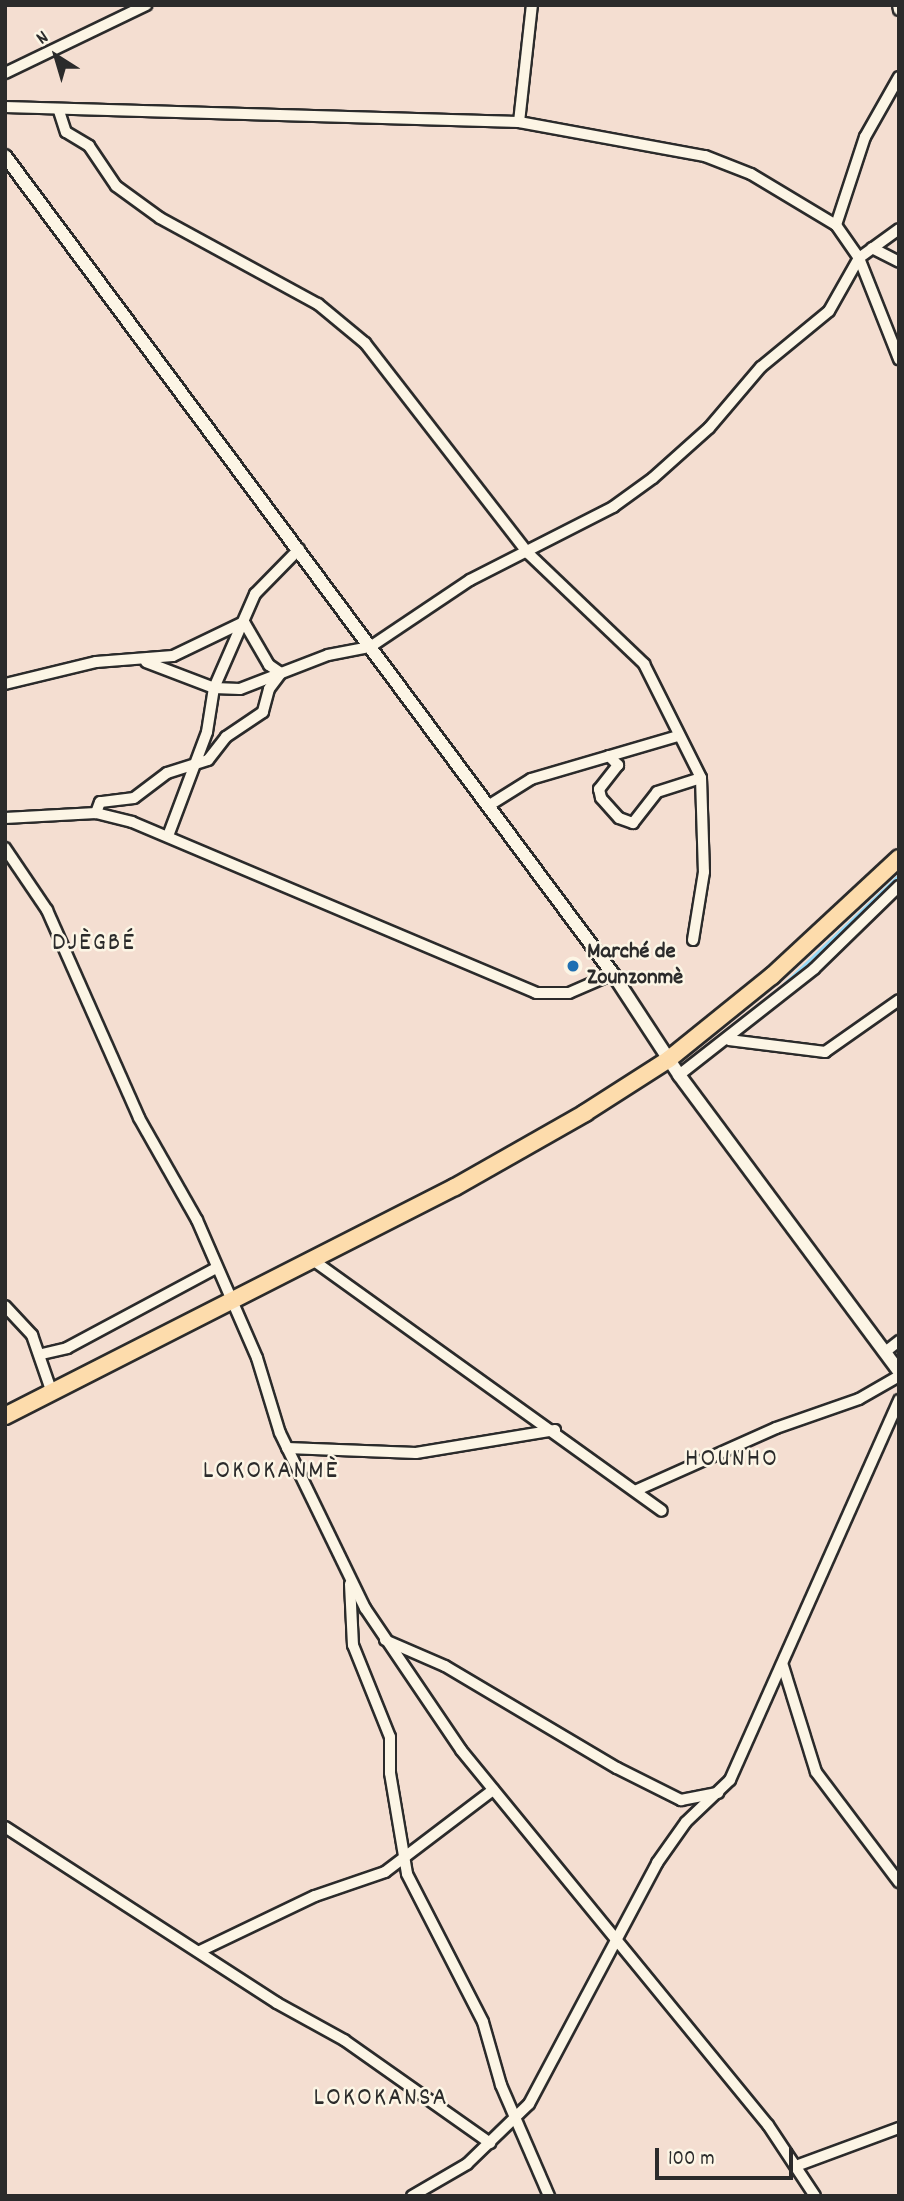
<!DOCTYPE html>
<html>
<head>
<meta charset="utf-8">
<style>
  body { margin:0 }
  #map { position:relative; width:904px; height:2201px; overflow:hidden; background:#f4ded1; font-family:Dekko,sans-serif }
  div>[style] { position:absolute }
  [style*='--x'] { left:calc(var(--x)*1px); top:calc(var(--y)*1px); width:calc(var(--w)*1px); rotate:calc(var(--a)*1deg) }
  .stream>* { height:2.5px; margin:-1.25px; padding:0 1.25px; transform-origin:1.25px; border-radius:1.25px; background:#97dbf9 }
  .roads { filter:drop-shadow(2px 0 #2b2b2b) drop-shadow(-2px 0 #2b2b2b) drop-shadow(0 2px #2b2b2b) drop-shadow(0 -2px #2b2b2b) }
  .minor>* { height:10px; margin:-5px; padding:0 5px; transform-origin:5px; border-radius:5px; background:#fcf5e5 }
  .tertiary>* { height:12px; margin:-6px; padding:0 6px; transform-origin:6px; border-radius:6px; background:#fcf5e5 }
  .primary>* { height:16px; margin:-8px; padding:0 8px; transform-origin:8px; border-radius:8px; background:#fddcac }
  .dots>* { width:19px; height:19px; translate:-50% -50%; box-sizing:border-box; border:4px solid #fcf5e5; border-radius:50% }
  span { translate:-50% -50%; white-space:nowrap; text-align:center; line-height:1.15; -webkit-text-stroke:5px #fcf5e5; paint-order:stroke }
  .poi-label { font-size:23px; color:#2b2b2b; font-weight:700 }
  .left { translate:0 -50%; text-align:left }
  .quarter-label { font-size:26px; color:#2b2b2b; letter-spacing:2px }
  .frame { position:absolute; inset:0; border:7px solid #2b2b2b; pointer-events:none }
  .north { position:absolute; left:21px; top:21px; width:70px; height:70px; -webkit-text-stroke:5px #fcf5e5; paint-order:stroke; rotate:323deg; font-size:19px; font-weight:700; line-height:28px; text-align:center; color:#2b2b2b }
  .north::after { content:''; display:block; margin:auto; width:24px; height:32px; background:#2b2b2b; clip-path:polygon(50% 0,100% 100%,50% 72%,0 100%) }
  .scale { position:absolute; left:655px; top:2148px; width:138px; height:32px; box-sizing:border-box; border:4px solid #2b2b2b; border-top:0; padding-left:9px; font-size:21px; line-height:24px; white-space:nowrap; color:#2b2b2b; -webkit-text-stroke:5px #fcf5e5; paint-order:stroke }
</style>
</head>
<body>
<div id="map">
  <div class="stream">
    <i style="--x:698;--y:1052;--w:107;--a:-38.2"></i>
    <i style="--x:782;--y:986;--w:161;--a:-43.5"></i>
  </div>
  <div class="roads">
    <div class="minor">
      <i style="--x:898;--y:5;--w:5;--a:79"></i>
      <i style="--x:5;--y:73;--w:157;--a:-25.7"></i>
      <i style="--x:5;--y:107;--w:514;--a:1.67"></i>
      <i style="--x:519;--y:122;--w:189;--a:10.4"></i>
      <i style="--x:705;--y:156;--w:49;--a:21.4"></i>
      <i style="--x:751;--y:174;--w:99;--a:31"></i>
      <i style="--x:836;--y:225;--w:40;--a:55.1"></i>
      <i style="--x:859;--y:258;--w:109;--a:68.4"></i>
      <i style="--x:59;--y:111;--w:22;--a:72"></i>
      <i style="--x:66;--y:132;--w:27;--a:31"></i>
      <i style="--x:89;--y:146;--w:48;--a:56"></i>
      <i style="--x:116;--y:186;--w:54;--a:36"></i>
      <i style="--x:160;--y:218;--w:180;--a:28.6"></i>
      <i style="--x:318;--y:304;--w:61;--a:39.7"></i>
      <i style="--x:365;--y:343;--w:266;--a:52.2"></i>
      <i style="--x:528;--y:553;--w:161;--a:43.7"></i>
      <i style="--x:644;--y:664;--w:127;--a:63.4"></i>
      <i style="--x:701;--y:778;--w:94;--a:88.2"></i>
      <i style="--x:704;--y:872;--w:69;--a:99.2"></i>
      <i style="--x:519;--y:122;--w:118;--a:-83.7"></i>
      <i style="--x:836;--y:225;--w:93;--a:-71.8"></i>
      <i style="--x:865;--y:137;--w:69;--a:-60.5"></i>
      <i style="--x:872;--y:248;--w:30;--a:27"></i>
      <i style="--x:146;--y:662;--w:73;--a:20.9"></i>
      <i style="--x:214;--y:688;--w:26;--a:2"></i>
      <i style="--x:240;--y:689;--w:94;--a:-21.1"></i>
      <i style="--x:328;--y:655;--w:43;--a:-10.8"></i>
      <i style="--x:370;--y:647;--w:120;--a:-33.8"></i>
      <i style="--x:470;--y:580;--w:161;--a:-27"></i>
      <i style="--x:613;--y:507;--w:49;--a:-35.9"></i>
      <i style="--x:653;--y:478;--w:75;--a:-41.8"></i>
      <i style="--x:709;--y:428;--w:80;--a:-49.6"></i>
      <i style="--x:761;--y:367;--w:88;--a:-39.5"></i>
      <i style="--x:829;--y:311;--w:61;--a:-60.5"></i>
      <i style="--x:859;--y:258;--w:49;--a:-35.9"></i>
      <i style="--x:5;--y:684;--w:94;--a:-13.6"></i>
      <i style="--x:96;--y:662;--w:77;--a:-4.5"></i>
      <i style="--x:173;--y:656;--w:79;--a:-25.6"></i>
      <i style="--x:244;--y:622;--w:50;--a:59.8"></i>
      <i style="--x:269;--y:665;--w:14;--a:34"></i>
      <i style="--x:281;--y:673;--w:20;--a:127"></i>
      <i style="--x:269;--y:689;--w:24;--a:105"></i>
      <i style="--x:263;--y:712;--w:45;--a:146"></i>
      <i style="--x:226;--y:737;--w:29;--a:128"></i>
      <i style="--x:208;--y:760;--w:43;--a:162.4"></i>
      <i style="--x:167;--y:773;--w:41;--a:142.9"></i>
      <i style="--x:134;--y:798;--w:34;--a:173"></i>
      <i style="--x:100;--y:802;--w:12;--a:110"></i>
      <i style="--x:609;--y:756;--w:13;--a:45"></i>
      <i style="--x:618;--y:765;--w:31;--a:128"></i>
      <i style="--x:599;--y:789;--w:9;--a:77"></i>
      <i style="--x:601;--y:798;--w:27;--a:48"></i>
      <i style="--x:619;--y:818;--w:15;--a:20"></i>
      <i style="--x:633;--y:823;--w:39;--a:-52"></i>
      <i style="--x:657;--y:792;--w:46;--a:-17.7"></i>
      <i style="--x:488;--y:806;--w:51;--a:-32.1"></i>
      <i style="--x:531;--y:779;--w:153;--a:-16.3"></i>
      <i style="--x:5;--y:818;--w:91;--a:-3.1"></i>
      <i style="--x:96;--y:813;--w:37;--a:14"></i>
      <i style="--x:132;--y:822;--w:439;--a:22.9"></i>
      <i style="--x:536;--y:993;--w:33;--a:0"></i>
      <i style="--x:569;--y:993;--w:48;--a:-23.4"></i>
      <i style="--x:168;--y:836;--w:111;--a:-69.4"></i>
      <i style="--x:207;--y:732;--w:45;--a:-81"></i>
      <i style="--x:214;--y:688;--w:103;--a:-66.4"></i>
      <i style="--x:255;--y:594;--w:63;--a:-45.6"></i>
      <i style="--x:5;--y:848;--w:75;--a:55.9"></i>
      <i style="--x:47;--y:910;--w:227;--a:66.1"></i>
      <i style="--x:139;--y:1118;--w:117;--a:60.4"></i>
      <i style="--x:197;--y:1220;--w:150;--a:66.5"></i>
      <i style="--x:257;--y:1358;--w:78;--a:73"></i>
      <i style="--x:280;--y:1433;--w:195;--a:64.1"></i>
      <i style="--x:365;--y:1608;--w:171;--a:55.9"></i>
      <i style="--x:461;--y:1750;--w:485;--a:50.7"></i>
      <i style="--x:768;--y:2125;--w:85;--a:56.5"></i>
      <i style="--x:729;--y:1040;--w:97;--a:7.1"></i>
      <i style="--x:825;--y:1052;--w:90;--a:-35.1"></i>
      <i style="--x:679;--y:1075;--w:172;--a:-38.1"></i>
      <i style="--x:814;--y:969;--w:119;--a:-44.3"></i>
      <i style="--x:310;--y:1258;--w:433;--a:35.7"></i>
      <i style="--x:5;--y:1306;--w:40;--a:47"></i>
      <i style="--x:32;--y:1335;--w:58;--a:70.9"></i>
      <i style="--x:885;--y:1352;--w:18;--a:-38"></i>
      <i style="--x:42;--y:1354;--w:26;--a:-13"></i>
      <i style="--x:67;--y:1348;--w:169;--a:-28.2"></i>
      <i style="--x:287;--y:1448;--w:129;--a:2.2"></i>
      <i style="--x:416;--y:1453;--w:141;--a:-9.4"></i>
      <i style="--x:637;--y:1490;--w:152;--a:-24"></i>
      <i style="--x:776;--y:1428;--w:88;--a:-19.3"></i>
      <i style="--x:859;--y:1399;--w:46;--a:-29.9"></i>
      <i style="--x:350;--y:1584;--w:61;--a:87.2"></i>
      <i style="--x:353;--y:1645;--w:99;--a:68.1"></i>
      <i style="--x:390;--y:1737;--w:36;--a:90"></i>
      <i style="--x:390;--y:1773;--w:102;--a:80.4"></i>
      <i style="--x:407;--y:1874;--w:166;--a:62.8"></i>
      <i style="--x:483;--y:2022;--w:66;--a:74.1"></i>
      <i style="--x:501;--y:2085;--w:121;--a:66.6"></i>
      <i style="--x:385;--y:1640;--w:65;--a:23.4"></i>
      <i style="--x:445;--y:1666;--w:200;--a:30.7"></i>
      <i style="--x:617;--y:1768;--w:72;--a:26.6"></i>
      <i style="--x:681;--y:1800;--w:38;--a:-11"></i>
      <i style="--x:783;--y:1666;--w:111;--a:72.7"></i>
      <i style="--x:816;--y:1772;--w:138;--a:53"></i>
      <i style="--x:5;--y:1827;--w:324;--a:32.9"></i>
      <i style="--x:277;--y:2003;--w:77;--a:28.9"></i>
      <i style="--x:344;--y:2040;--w:179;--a:35.2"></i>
      <i style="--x:200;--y:1951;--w:127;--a:-25.6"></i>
      <i style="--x:315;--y:1896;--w:74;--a:-18.9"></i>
      <i style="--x:385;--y:1872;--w:136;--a:-37.2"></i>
      <i style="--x:796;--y:2166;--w:110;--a:-20.3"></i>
      <i style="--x:412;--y:2196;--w:64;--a:-30.2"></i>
      <i style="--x:467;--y:2164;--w:86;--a:-44.1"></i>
      <i style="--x:529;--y:2104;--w:273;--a:-62"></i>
      <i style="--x:657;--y:1863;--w:50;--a:-54.7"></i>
      <i style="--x:686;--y:1822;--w:61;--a:-43.7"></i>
      <i style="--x:730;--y:1780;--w:416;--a:-66"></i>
    </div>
    <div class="tertiary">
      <i style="--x:5;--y:156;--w:1019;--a:53.38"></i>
      <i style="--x:613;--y:974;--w:121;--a:56.8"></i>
      <i style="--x:679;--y:1075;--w:369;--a:53.4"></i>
    </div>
    <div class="primary">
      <i style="--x:5;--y:1416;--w:505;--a:-26.97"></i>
      <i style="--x:455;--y:1187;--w:150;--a:-29.6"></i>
      <i style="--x:585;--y:1113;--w:100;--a:-32.7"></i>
      <i style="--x:669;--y:1059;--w:132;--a:-38.9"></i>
      <i style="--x:772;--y:976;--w:173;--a:-42.9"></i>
    </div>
  </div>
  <div class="dots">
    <i style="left:573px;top:966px;background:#1f6fb2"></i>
  </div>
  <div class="poi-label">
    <span class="left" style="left:587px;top:966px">Marché de<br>Zounzonmè</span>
  </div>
  <div class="quarter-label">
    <span style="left:94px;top:944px">DJÈGBÉ</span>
    <span style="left:732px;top:1460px">HOUNHO</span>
    <span style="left:271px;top:1472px">LOKOKANMÈ</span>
    <span style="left:381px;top:2099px">LOKOKANSA</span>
  </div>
  <div class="frame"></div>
  <div class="north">N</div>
  <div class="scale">100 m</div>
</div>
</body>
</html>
